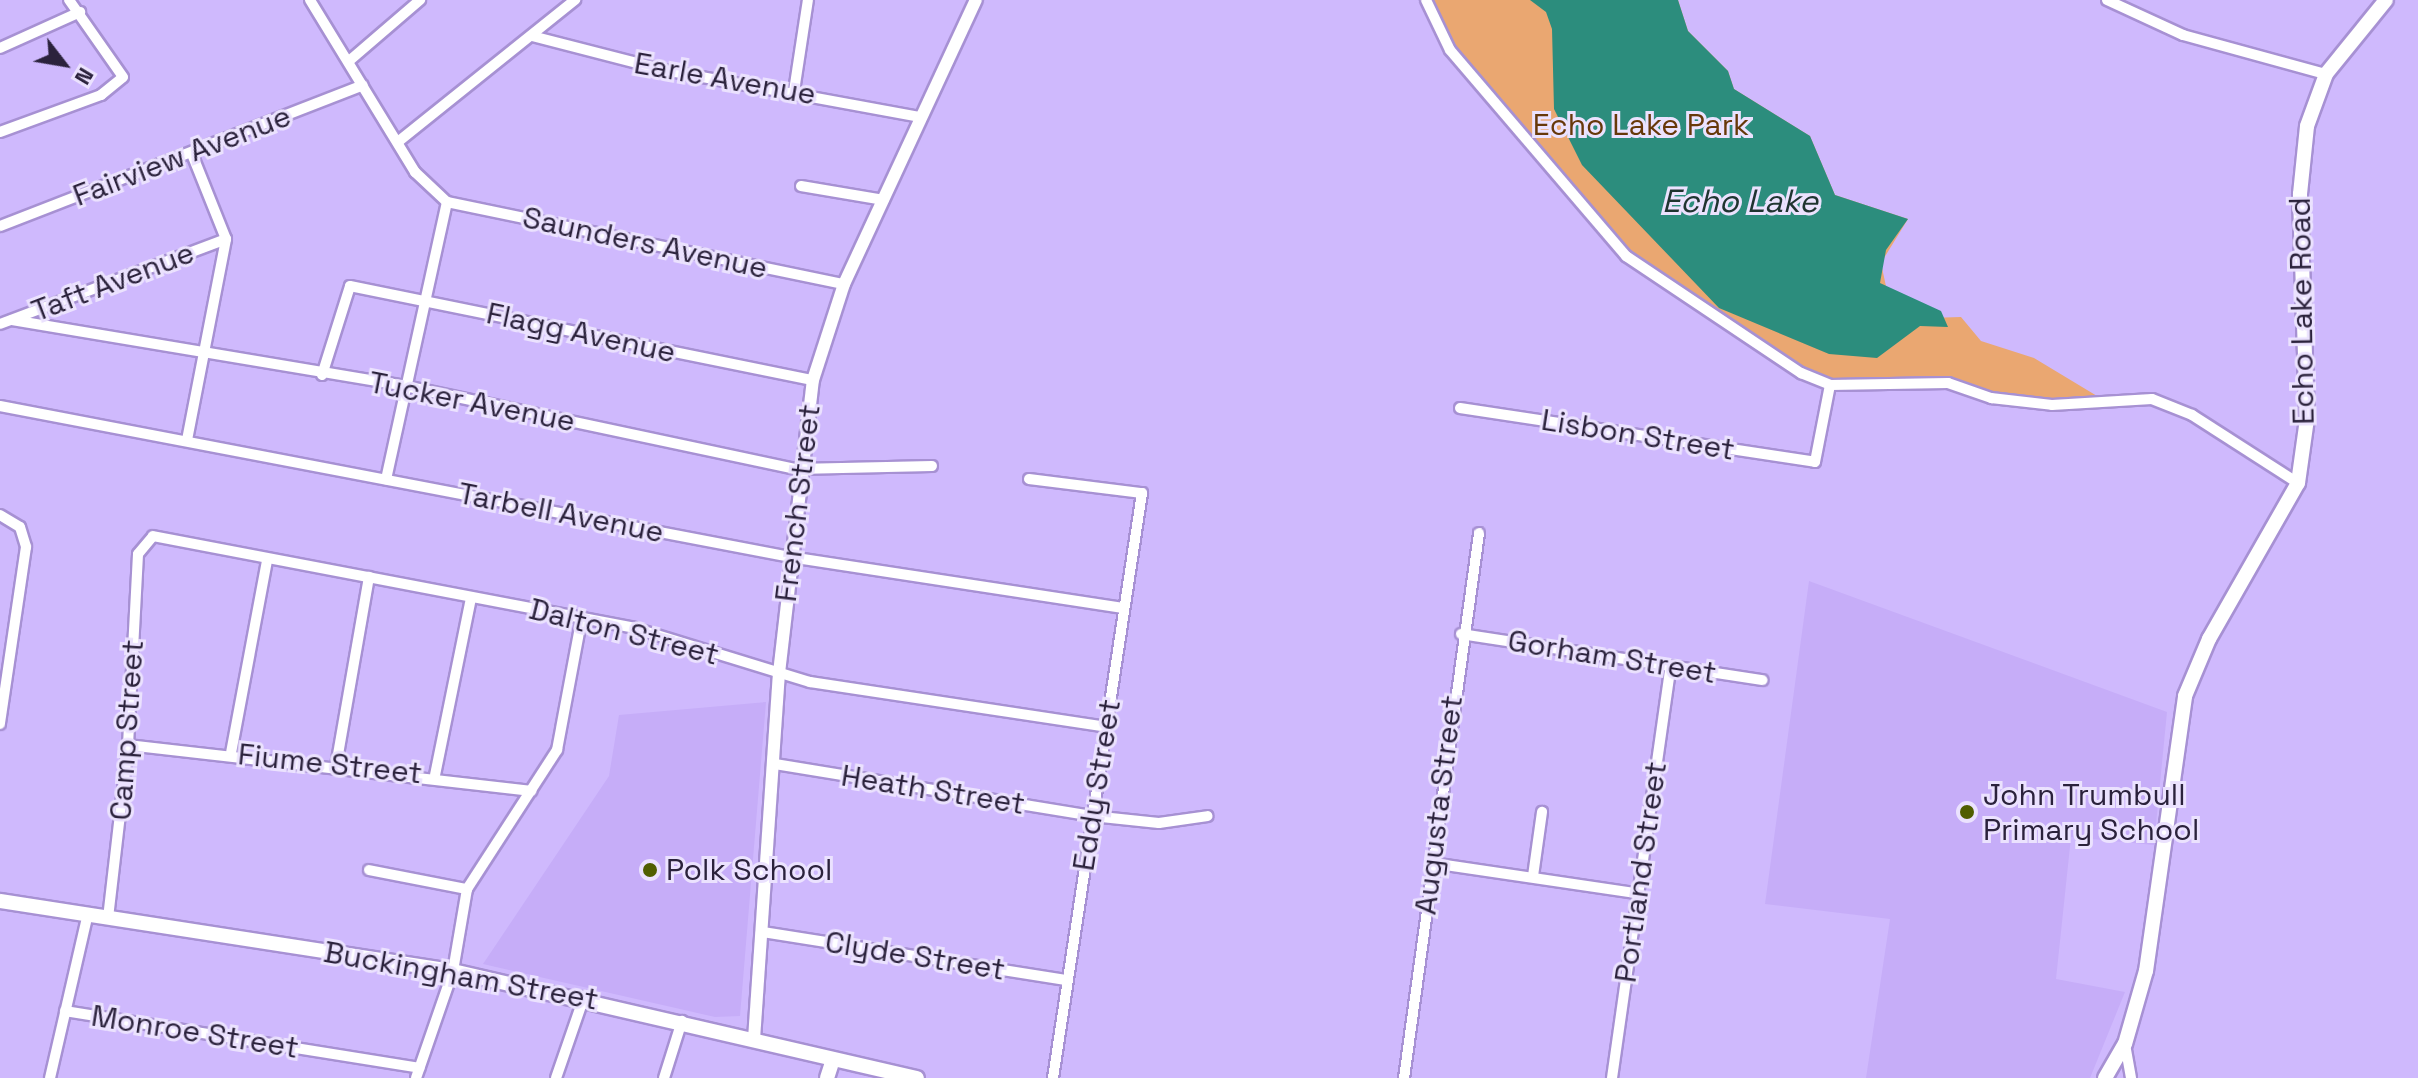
<!DOCTYPE html>
<html>
<head>
<meta charset="utf-8">
<style>
  body { margin:0 }
  #map { position:relative; width:2418px; height:1078px; overflow:hidden; background:#cfb9fd; font-family:"Space Grotesk",sans-serif }
  div>[style] { position:absolute }
  [style*='--x'] { left:calc(var(--x)*1px); top:calc(var(--y)*1px); width:calc(var(--w)*1px); rotate:calc(var(--a)*1deg) }
  .built>* { inset:0; background:#c6adf8 }
  .green>* { inset:0; background:#eaa771 }
  .water>* { inset:0; background:#2c8d7d }
  .roads { filter:drop-shadow(2px 0 #a791d3) drop-shadow(-2px 0 #a791d3) drop-shadow(0 2px #a791d3) drop-shadow(0 -2px #a791d3) }
  .minor>* { height:10px; margin:-5px; padding:0 5px; transform-origin:5px; border-radius:5px; background:#fff }
  .tertiary>* { height:12px; margin:-6px; padding:0 6px; transform-origin:6px; border-radius:6px; background:#fff }
  .secondary>* { height:14px; margin:-7px; padding:0 7px; transform-origin:7px; border-radius:7px; background:#fff }
  .dots>* { width:22px; height:22px; translate:-50% -50%; box-sizing:border-box; border:4px solid #ebe2fe; border-radius:50% }
  span { translate:-50% -50%; white-space:nowrap; text-align:center; line-height:1.15; -webkit-text-stroke:6px #ebe2fe; paint-order:stroke }
  .street-label { font-size:30px; color:#2b223c }
  .park-label { font-size:30px; color:#673809 }
  .poi-label { font-size:30px; color:#2b223c }
  .left { translate:0 -50%; text-align:left }
  .water-label { font-size:32px; color:#1f3430; font-style:italic }
  .north { position:absolute; left:24px; top:24px; width:80px; height:80px; -webkit-text-stroke:6px #ebe2fe; paint-order:stroke; rotate:121deg; font-size:22px; font-weight:700; line-height:32px; text-align:center; color:#2b223c }
  .north::after { content:''; display:block; margin:auto; width:28px; height:36px; background:#2b223c; clip-path:polygon(50% 0,100% 100%,50% 72%,0 100%) }
</style>
</head>
<body>
<div id="map">
  <div class="built">
    <i style="clip-path:polygon(1809px 581px,2167px 712px,2154px 845px,2071px 837px,2056px 979px,2125px 992px,2090px 1078px,1866px 1078px,1890px 919px,1765px 904px)"></i>
    <i style="clip-path:polygon(766px 702px,740px 1016px,715px 1017px,483px 964px,609px 776px,619px 715px)"></i>
  </div>
  <div class="green">
    <i style="clip-path:polygon(1426px 0,1678px 0,1688px 31px,1728px 71px,1734px 89px,1810px 136px,1835px 195px,1908px 219px,1881px 263px,1887px 291px,1928px 318px,1961px 317px,1981px 341px,2034px 358px,2102px 399px,2052px 405px,1991px 398px,1948px 383px,1830px 385px,1723px 328px,1626px 256px,1450px 50px)"></i>
  </div>
  <div class="water">
    <i style="clip-path:polygon(1530px 0,1678px 0,1688px 31px,1728px 71px,1734px 89px,1810px 136px,1835px 195px,1908px 219px,1886px 250px,1880px 283px,1941px 311px,1948px 327px,1920px 326px,1877px 358px,1829px 354px,1719px 308px,1582px 165px,1554px 109px,1552px 29px,1546px 12px)"></i>
  </div>
  <div class="roads">
    <div class="minor">
      <i style="--x:310;--y:0;--w:202;--a:58.6"></i>
      <i style="--x:415;--y:172;--w:44;--a:43.2"></i>
      <i style="--x:447;--y:202;--w:284;--a:102.4"></i>
      <i style="--x:1426;--y:0;--w:55;--a:64.4"></i>
      <i style="--x:1450;--y:50;--w:271;--a:49.5"></i>
      <i style="--x:1626;--y:256;--w:211;--a:33.8"></i>
      <i style="--x:1801;--y:373;--w:31;--a:22"></i>
      <i style="--x:1830;--y:385;--w:118;--a:-1"></i>
      <i style="--x:1948;--y:383;--w:46;--a:19.2"></i>
      <i style="--x:1991;--y:398;--w:61;--a:6.5"></i>
      <i style="--x:2052;--y:405;--w:100;--a:-3.4"></i>
      <i style="--x:2152;--y:399;--w:43;--a:21.8"></i>
      <i style="--x:2192;--y:415;--w:126;--a:32.7"></i>
      <i style="--x:2107;--y:0;--w:84;--a:24.7"></i>
      <i style="--x:2183;--y:35;--w:148;--a:15.3"></i>
      <i style="--x:532;--y:36;--w:136;--a:14.4"></i>
      <i style="--x:664;--y:70;--w:260;--a:10.4"></i>
      <i style="--x:0;--y:48;--w:88;--a:-24.2"></i>
      <i style="--x:349;--y:61;--w:94;--a:-40.7"></i>
      <i style="--x:794;--y:91;--w:92;--a:-81.3"></i>
      <i style="--x:0;--y:132;--w:108;--a:-20.1"></i>
      <i style="--x:101;--y:95;--w:28;--a:-39"></i>
      <i style="--x:123;--y:77;--w:94;--a:-125"></i>
      <i style="--x:399;--y:141;--w:226;--a:-38.7"></i>
      <i style="--x:801;--y:186;--w:84;--a:9.6"></i>
      <i style="--x:447;--y:202;--w:405;--a:11.7"></i>
      <i style="--x:0;--y:226;--w:389;--a:-21.2"></i>
      <i style="--x:12;--y:320;--w:399;--a:9.5"></i>
      <i style="--x:405;--y:386;--w:401;--a:12"></i>
      <i style="--x:797;--y:469;--w:135;--a:-1.3"></i>
      <i style="--x:0;--y:324;--w:241;--a:-20.6"></i>
      <i style="--x:322;--y:375;--w:93;--a:-72.5"></i>
      <i style="--x:350;--y:286;--w:472;--a:11.5"></i>
      <i style="--x:0;--y:406;--w:804;--a:10.82"></i>
      <i style="--x:790;--y:557;--w:337;--a:8.7"></i>
      <i style="--x:1460;--y:408;--w:359;--a:8.6"></i>
      <i style="--x:1815;--y:462;--w:78;--a:-79"></i>
      <i style="--x:187;--y:440;--w:205;--a:-79"></i>
      <i style="--x:226;--y:239;--w:92;--a:-111.8"></i>
      <i style="--x:1029;--y:479;--w:114;--a:7.1"></i>
      <i style="--x:1142;--y:493;--w:592;--a:98.65"></i>
      <i style="--x:0;--y:515;--w:23;--a:31"></i>
      <i style="--x:20;--y:527;--w:21;--a:73"></i>
      <i style="--x:26;--y:547;--w:179;--a:98.4"></i>
      <i style="--x:1461;--y:634;--w:305;--a:8.7"></i>
      <i style="--x:128;--y:745;--w:406;--a:6.5"></i>
      <i style="--x:231;--y:753;--w:195;--a:-79.4"></i>
      <i style="--x:775;--y:764;--w:321;--a:9.3"></i>
      <i style="--x:1092;--y:816;--w:67;--a:6"></i>
      <i style="--x:1159;--y:823;--w:49;--a:-8.1"></i>
      <i style="--x:336;--y:766;--w:192;--a:-80.1"></i>
      <i style="--x:435;--y:775;--w:181;--a:-78.5"></i>
      <i style="--x:1432;--y:863;--w:206;--a:8.4"></i>
      <i style="--x:369;--y:870;--w:100;--a:11"></i>
      <i style="--x:1533;--y:876;--w:65;--a:-82"></i>
      <i style="--x:108;--y:918;--w:174;--a:-83.4"></i>
      <i style="--x:128;--y:745;--w:191;--a:-87"></i>
      <i style="--x:138;--y:554;--w:23;--a:-50"></i>
      <i style="--x:153;--y:536;--w:490;--a:10.8"></i>
      <i style="--x:634;--y:628;--w:184;--a:17.1"></i>
      <i style="--x:810;--y:682;--w:300;--a:8.6"></i>
      <i style="--x:763;--y:932;--w:308;--a:9"></i>
      <i style="--x:65;--y:1011;--w:359;--a:9.1"></i>
      <i style="--x:2125;--y:1044;--w:35;--a:80"></i>
      <i style="--x:50;--y:1078;--w:168;--a:-77"></i>
      <i style="--x:416;--y:1078;--w:113;--a:-70.9"></i>
      <i style="--x:453;--y:971;--w:83;--a:-80.3"></i>
      <i style="--x:467;--y:889;--w:166;--a:-57.1"></i>
      <i style="--x:557;--y:750;--w:135;--a:-79.4"></i>
      <i style="--x:556;--y:1078;--w:86;--a:-70.9"></i>
      <i style="--x:664;--y:1078;--w:60;--a:-72.5"></i>
      <i style="--x:1404;--y:1078;--w:550;--a:-82.16"></i>
      <i style="--x:1612;--y:1078;--w:416;--a:-81.9"></i>
    </div>
    <div class="tertiary">
      <i style="--x:754;--y:1039;--w:367;--a:-86.1"></i>
      <i style="--x:779;--y:673;--w:295;--a:-83.4"></i>
      <i style="--x:813;--y:380;--w:101;--a:-72.1"></i>
      <i style="--x:844;--y:284;--w:313;--a:-65.1"></i>
    </div>
    <div class="secondary">
      <i style="--x:0;--y:901;--w:458;--a:8.8"></i>
      <i style="--x:453;--y:971;--w:476;--a:13"></i>
      <i style="--x:827;--y:1078;--w:19;--a:-72"></i>
      <i style="--x:2105;--y:1078;--w:39;--a:-60"></i>
      <i style="--x:2125;--y:1044;--w:76;--a:-74"></i>
      <i style="--x:2146;--y:971;--w:278;--a:-81.9"></i>
      <i style="--x:2185;--y:696;--w:62;--a:-67.2"></i>
      <i style="--x:2209;--y:639;--w:180;--a:-60.3"></i>
      <i style="--x:2298;--y:483;--w:65;--a:-82"></i>
      <i style="--x:2307;--y:419;--w:225;--a:-91.8"></i>
      <i style="--x:2300;--y:194;--w:68;--a:-84.1"></i>
      <i style="--x:2307;--y:126;--w:55;--a:-69.9"></i>
      <i style="--x:2326;--y:74;--w:95;--a:-51"></i>
    </div>
  </div>
  <div class="dots">
    <i style="left:1967px;top:812px;background:#505e00"></i>
    <i style="left:650px;top:870px;background:#505e00"></i>
  </div>
  <div class="street-label">
    <span style="left:725px;top:79px;rotate:10deg">Earle Avenue</span>
    <span style="left:182px;top:156px;rotate:-21deg">Fairview Avenue</span>
    <span style="left:645px;top:243px;rotate:12deg">Saunders Avenue</span>
    <span style="left:113px;top:282px;rotate:-21deg">Taft Avenue</span>
    <span style="left:2302px;top:311px;rotate:-91deg">Echo Lake Road</span>
    <span style="left:581px;top:333px;rotate:12deg">Flagg Avenue</span>
    <span style="left:472px;top:402px;rotate:11deg">Tucker Avenue</span>
    <span style="left:1638px;top:435px;rotate:9deg">Lisbon Street</span>
    <span style="left:798px;top:503px;rotate:-83deg">French Street</span>
    <span style="left:561px;top:513px;rotate:11deg">Tarbell Avenue</span>
    <span style="left:624px;top:632px;rotate:14deg">Dalton Street</span>
    <span style="left:1612px;top:657px;rotate:9deg">Gorham Street</span>
    <span style="left:127px;top:730px;rotate:-86deg">Camp Street</span>
    <span style="left:330px;top:764px;rotate:6deg">Fiume Street</span>
    <span style="left:1097px;top:785px;rotate:-81deg">Eddy Street</span>
    <span style="left:933px;top:790px;rotate:9deg">Heath Street</span>
    <span style="left:1439px;top:805px;rotate:-83deg">Augusta Street</span>
    <span style="left:1641px;top:872px;rotate:-82deg">Portland Street</span>
    <span style="left:915px;top:956px;rotate:9deg">Clyde Street</span>
    <span style="left:461px;top:976px;rotate:10deg">Buckingham Street</span>
    <span style="left:195px;top:1032px;rotate:9deg">Monroe Street</span>
  </div>
  <div class="park-label">
    <span style="left:1641px;top:125px">Echo Lake Park</span>
  </div>
  <div class="poi-label">
    <span class="left" style="left:1983px;top:812px">John Trumbull<br>Primary School</span>
    <span class="left" style="left:666px;top:870px">Polk School</span>
  </div>
  <div class="water-label">
    <span style="left:1740px;top:201px">Echo Lake</span>
  </div>
  <div class="north">N</div>
</div>
</body>
</html>
